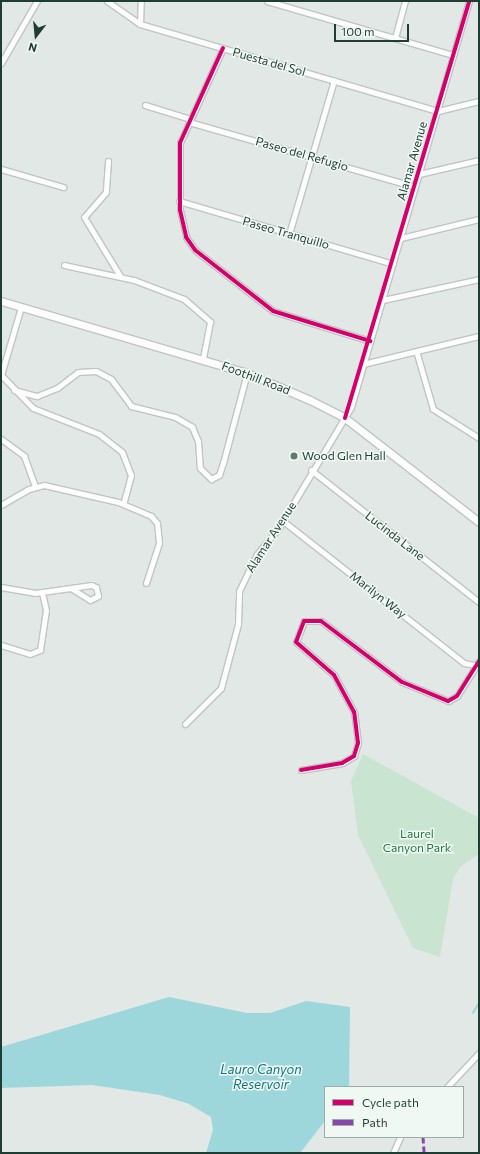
<!DOCTYPE html>
<html>
<head>
<meta charset="utf-8">
<style>
  body { margin:0 }
  #map { position:relative; width:480px; height:1154px; overflow:hidden; background:#e2e8e5; font-family:Commissioner,sans-serif }
  div>[style] { position:absolute }
  [style*='--x'] { left:calc(var(--x)*1px); top:calc(var(--y)*1px); width:calc(var(--w)*1px); rotate:calc(var(--a)*1deg) }
  .green>* { inset:0; background:#c9e4d0 }
  .water>* { inset:0; background:#9dd7dc }
  .stream>* { height:1.5px; margin:-0.75px; padding:0 0.75px; transform-origin:0.75px; border-radius:0.75px; background:#9dd7dc }
  .roads { filter:drop-shadow(1px 0 #bfc5c2) drop-shadow(-1px 0 #bfc5c2) drop-shadow(0 1px #bfc5c2) drop-shadow(0 -1px #bfc5c2) }
  .street>* { height:5px; margin:-2.5px; padding:0 2.5px; transform-origin:2.5px; border-radius:2.5px; background:#fbfcfb }
  .secondary>* { height:7px; margin:-3.5px; padding:0 3.5px; transform-origin:3.5px; border-radius:3.5px; background:#fbfcfb }
  .quiet>* { height:3px; margin-top:-1.5px; transform-origin:0; background:repeating-linear-gradient(90deg,#8e44ad 0 6px,transparent 0 9px) }
  .cycleway>* { height:4px; margin:-2px; padding:0 2px; transform-origin:2px; border-radius:2px; background:#d6006c }
  .dots>* { width:11px; height:11px; translate:-50% -50%; box-sizing:border-box; border:2px solid #eff8f3; border-radius:50% }
  span { translate:-50% -50%; white-space:nowrap; text-align:center; line-height:1.15; -webkit-text-stroke:3px #eff8f3; paint-order:stroke }
  .street-label { font-size:12px; color:#1e3e33 }
  .poi-label { font-size:12px; color:#1e3e33 }
  .left { translate:0 -50%; text-align:left }
  .park-label { font-size:12px; color:#237940 }
  .water-label { font-size:13px; color:#117480; font-style:italic }
  .frame { position:absolute; inset:0; border:2px solid #1e3e33; pointer-events:none }
  .legend { position:absolute; left:324px; top:1086px; width:140px; height:52px; box-sizing:border-box; background:#eff8f3; border:1px solid #9baea6; margin:0; padding:5px 7px; list-style:none; font-size:12px; color:#1e3e33 }
  .legend li { display:flex; align-items:center; gap:8px; height:20px }
  .legend b { width:20px; border:1px solid #9baea6 }
  .north { position:absolute; left:16px; top:16px; width:40px; height:40px; -webkit-text-stroke:3px #eff8f3; paint-order:stroke; rotate:196deg; font-size:11px; font-weight:700; line-height:16px; text-align:center; color:#1e3e33 }
  .north::after { content:''; display:block; margin:auto; width:14px; height:18px; background:#1e3e33; clip-path:polygon(50% 0,100% 100%,50% 72%,0 100%) }
  .scale { position:absolute; left:334px; top:24px; width:75px; height:18px; box-sizing:border-box; border:2px solid #1e3e33; border-top:0; padding-left:5px; font-size:12px; line-height:14px; white-space:nowrap; color:#1e3e33; -webkit-text-stroke:3px #eff8f3; paint-order:stroke }
</style>
</head>
<body>
<div id="map">
  <div class="green">
    <i style="clip-path:polygon(363px 754px,479px 818px,479px 854px,460px 867px,453px 879px,440px 957px,413px 948px,358px 835px,351px 781px)"></i>
  </div>
  <div class="water">
    <i style="clip-path:polygon(169px 997px,247px 1013px,270px 1013px,306px 1001px,350px 1007px,349px 1087px,325px 1087px,325px 1121px,300px 1153px,206px 1153px,213px 1130px,211px 1117px,189px 1104px,160px 1095px,92px 1085px,1px 1088px,1px 1047px)"></i>
  </div>
  <div class="stream">
    <i style="--x:473;--y:1013;--w:12;--a:-59"></i>
  </div>
  <div class="roads">
    <div class="street">
      <i style="--x:107;--y:1;--w:40;--a:34.9"></i>
      <i style="--x:140;--y:24;--w:310;--a:16.3"></i>
      <i style="--x:438;--y:111;--w:42;--a:-13.7"></i>
      <i style="--x:267;--y:1;--w:194;--a:16.2"></i>
      <i style="--x:140;--y:24;--w:23;--a:-88"></i>
      <i style="--x:395;--y:38;--w:38;--a:-75"></i>
      <i style="--x:223;--y:48;--w:104;--a:114.4"></i>
      <i style="--x:180;--y:143;--w:67;--a:90"></i>
      <i style="--x:180;--y:210;--w:28;--a:77"></i>
      <i style="--x:186;--y:237;--w:16;--a:55"></i>
      <i style="--x:195;--y:250;--w:99;--a:38"></i>
      <i style="--x:273;--y:311;--w:102;--a:17.2"></i>
      <i style="--x:1;--y:63;--w:72;--a:-59.9"></i>
      <i style="--x:145;--y:105;--w:47;--a:17.3"></i>
      <i style="--x:189;--y:122;--w:235;--a:16"></i>
      <i style="--x:108;--y:161;--w:31;--a:94"></i>
      <i style="--x:106;--y:192;--w:33;--a:131"></i>
      <i style="--x:84;--y:217;--w:69;--a:58.6"></i>
      <i style="--x:1;--y:169;--w:65;--a:16.2"></i>
      <i style="--x:419;--y:174;--w:62;--a:-13.1"></i>
      <i style="--x:179;--y:201;--w:223;--a:16.4"></i>
      <i style="--x:289;--y:234;--w:160;--a:-73.7"></i>
      <i style="--x:401;--y:238;--w:80;--a:-13.7"></i>
      <i style="--x:64;--y:265;--w:72;--a:12.1"></i>
      <i style="--x:134;--y:280;--w:53;--a:20.8"></i>
      <i style="--x:184;--y:299;--w:35;--a:41"></i>
      <i style="--x:210;--y:322;--w:38;--a:101"></i>
      <i style="--x:383;--y:300;--w:98;--a:-12.3"></i>
      <i style="--x:417;--y:354;--w:57;--a:73.8"></i>
      <i style="--x:433;--y:409;--w:54;--a:32.2"></i>
      <i style="--x:363;--y:364;--w:119;--a:-13.6"></i>
      <i style="--x:1;--y:375;--w:46;--a:45.9"></i>
      <i style="--x:33;--y:408;--w:71;--a:21.5"></i>
      <i style="--x:99;--y:434;--w:29;--a:38"></i>
      <i style="--x:122;--y:452;--w:25;--a:69"></i>
      <i style="--x:131;--y:475;--w:30;--a:105"></i>
      <i style="--x:1;--y:375;--w:71;--a:-73.6"></i>
      <i style="--x:14;--y:390;--w:24;--a:15"></i>
      <i style="--x:37;--y:396;--w:22;--a:-22"></i>
      <i style="--x:57;--y:388;--w:26;--a:-37"></i>
      <i style="--x:78;--y:372;--w:18;--a:-3"></i>
      <i style="--x:96;--y:371;--w:17;--a:28"></i>
      <i style="--x:111;--y:379;--w:34;--a:53"></i>
      <i style="--x:131;--y:406;--w:45;--a:14"></i>
      <i style="--x:175;--y:417;--w:20;--a:30"></i>
      <i style="--x:192;--y:427;--w:15;--a:67"></i>
      <i style="--x:198;--y:441;--w:27;--a:86"></i>
      <i style="--x:200;--y:468;--w:16;--a:45"></i>
      <i style="--x:211;--y:479;--w:9;--a:-27"></i>
      <i style="--x:219;--y:475;--w:13;--a:-72"></i>
      <i style="--x:223;--y:463;--w:93;--a:-75.1"></i>
      <i style="--x:1;--y:439;--w:29;--a:36"></i>
      <i style="--x:24;--y:456;--w:32;--a:70"></i>
      <i style="--x:311;--y:470;--w:214;--a:38.2"></i>
      <i style="--x:1;--y:505;--w:32;--a:-30"></i>
      <i style="--x:29;--y:489;--w:16;--a:-15"></i>
      <i style="--x:44;--y:485;--w:76;--a:12.9"></i>
      <i style="--x:118;--y:502;--w:36;--a:23"></i>
      <i style="--x:151;--y:516;--w:9;--a:49"></i>
      <i style="--x:157;--y:523;--w:20;--a:84"></i>
      <i style="--x:159;--y:543;--w:42;--a:108"></i>
      <i style="--x:283;--y:521;--w:230;--a:38.1"></i>
      <i style="--x:464;--y:663;--w:10;--a:11"></i>
      <i style="--x:1;--y:587;--w:35;--a:10"></i>
      <i style="--x:35;--y:593;--w:57;--a:-8.1"></i>
      <i style="--x:91;--y:585;--w:5;--a:22"></i>
      <i style="--x:96;--y:587;--w:9;--a:77"></i>
      <i style="--x:98;--y:596;--w:9;--a:153"></i>
      <i style="--x:90;--y:600;--w:22;--a:-148"></i>
      <i style="--x:1;--y:645;--w:30;--a:17"></i>
      <i style="--x:30;--y:654;--w:11;--a:-22"></i>
      <i style="--x:40;--y:650;--w:40;--a:-81.5"></i>
      <i style="--x:46;--y:610;--w:18;--a:-103"></i>
      <i style="--x:185;--y:724;--w:51;--a:-45"></i>
      <i style="--x:221;--y:688;--w:66;--a:-75.1"></i>
      <i style="--x:238;--y:624;--w:33;--a:-88"></i>
      <i style="--x:239;--y:591;--w:41;--a:-64.1"></i>
      <i style="--x:257;--y:554;--w:33;--a:-50"></i>
      <i style="--x:278;--y:529;--w:142;--a:-59.1"></i>
      <i style="--x:351;--y:407;--w:423;--a:-73.8"></i>
      <i style="--x:301;--y:770;--w:42;--a:-9.7"></i>
      <i style="--x:342;--y:763;--w:14;--a:-30"></i>
      <i style="--x:354;--y:756;--w:14;--a:-73"></i>
      <i style="--x:358;--y:743;--w:31;--a:-97"></i>
      <i style="--x:354;--y:712;--w:42;--a:-118.4"></i>
      <i style="--x:334;--y:675;--w:50;--a:-139"></i>
      <i style="--x:296;--y:642;--w:22;--a:-69"></i>
      <i style="--x:304;--y:621;--w:17;--a:0"></i>
      <i style="--x:321;--y:621;--w:101;--a:37"></i>
      <i style="--x:402;--y:682;--w:50;--a:22.4"></i>
      <i style="--x:448;--y:701;--w:10;--a:-29"></i>
      <i style="--x:457;--y:696;--w:41;--a:-57.8"></i>
      <i style="--x:447;--y:1087;--w:47;--a:-46.7"></i>
      <i style="--x:393;--y:1153;--w:17;--a:-66"></i>
    </div>
    <div class="secondary">
      <i style="--x:1;--y:301;--w:256;--a:16.3"></i>
      <i style="--x:247;--y:373;--w:69;--a:23.2"></i>
      <i style="--x:310;--y:400;--w:39;--a:27"></i>
      <i style="--x:345;--y:418;--w:170;--a:37.8"></i>
    </div>
  </div>
  <div class="quiet">
    <i style="--x:423;--y:1137;--w:16;--a:86"></i>
  </div>
  <div class="cycleway">
    <i style="--x:223;--y:48;--w:104;--a:114.4"></i>
    <i style="--x:180;--y:143;--w:67;--a:90"></i>
    <i style="--x:180;--y:210;--w:28;--a:77"></i>
    <i style="--x:186;--y:237;--w:16;--a:55"></i>
    <i style="--x:195;--y:250;--w:99;--a:38"></i>
    <i style="--x:273;--y:311;--w:102;--a:17.2"></i>
    <i style="--x:345;--y:418;--w:435;--a:-73.4"></i>
    <i style="--x:301;--y:770;--w:42;--a:-9.7"></i>
    <i style="--x:342;--y:763;--w:14;--a:-30"></i>
    <i style="--x:354;--y:756;--w:14;--a:-73"></i>
    <i style="--x:358;--y:743;--w:31;--a:-97"></i>
    <i style="--x:354;--y:712;--w:42;--a:-118.4"></i>
    <i style="--x:334;--y:675;--w:50;--a:-139"></i>
    <i style="--x:296;--y:642;--w:22;--a:-69"></i>
    <i style="--x:304;--y:621;--w:17;--a:0"></i>
    <i style="--x:321;--y:621;--w:101;--a:37"></i>
    <i style="--x:402;--y:682;--w:50;--a:22.4"></i>
    <i style="--x:448;--y:701;--w:10;--a:-29"></i>
    <i style="--x:457;--y:696;--w:41;--a:-57.8"></i>
  </div>
  <div class="dots">
    <i style="left:294px;top:456px;background:#637a71"></i>
  </div>
  <div class="street-label">
    <span style="left:269px;top:62px;rotate:16deg">Puesta del Sol</span>
    <span style="left:302px;top:154px;rotate:16deg">Paseo del Refugio</span>
    <span style="left:412px;top:161px;rotate:-74deg">Alamar Avenue</span>
    <span style="left:286px;top:233px;rotate:16deg">Paseo Tranquillo</span>
    <span style="left:256px;top:378px;rotate:21deg">Foothill Road</span>
    <span style="left:395px;top:536px;rotate:38deg">Lucinda Lane</span>
    <span style="left:271px;top:537px;rotate:-57deg">Alamar Avenue</span>
    <span style="left:378px;top:595px;rotate:38deg">Marilyn Way</span>
  </div>
  <div class="poi-label">
    <span class="left" style="left:302px;top:456px">Wood Glen Hall</span>
  </div>
  <div class="park-label">
    <span style="left:417px;top:841px">Laurel<br>Canyon Park</span>
  </div>
  <div class="water-label">
    <span style="left:261px;top:1077px">Lauro Canyon<br>Reservoir</span>
  </div>
  <div class="frame"></div>
  <ul class="legend">
  <li><b style="height:5px;background:#d6006c"></b>Cycle path</li>
  <li><b style="height:5px;background:#8e44ad"></b>Path</li>
  </ul>
  <div class="north">N</div>
  <div class="scale">100 m</div>
</div>
</body>
</html>
